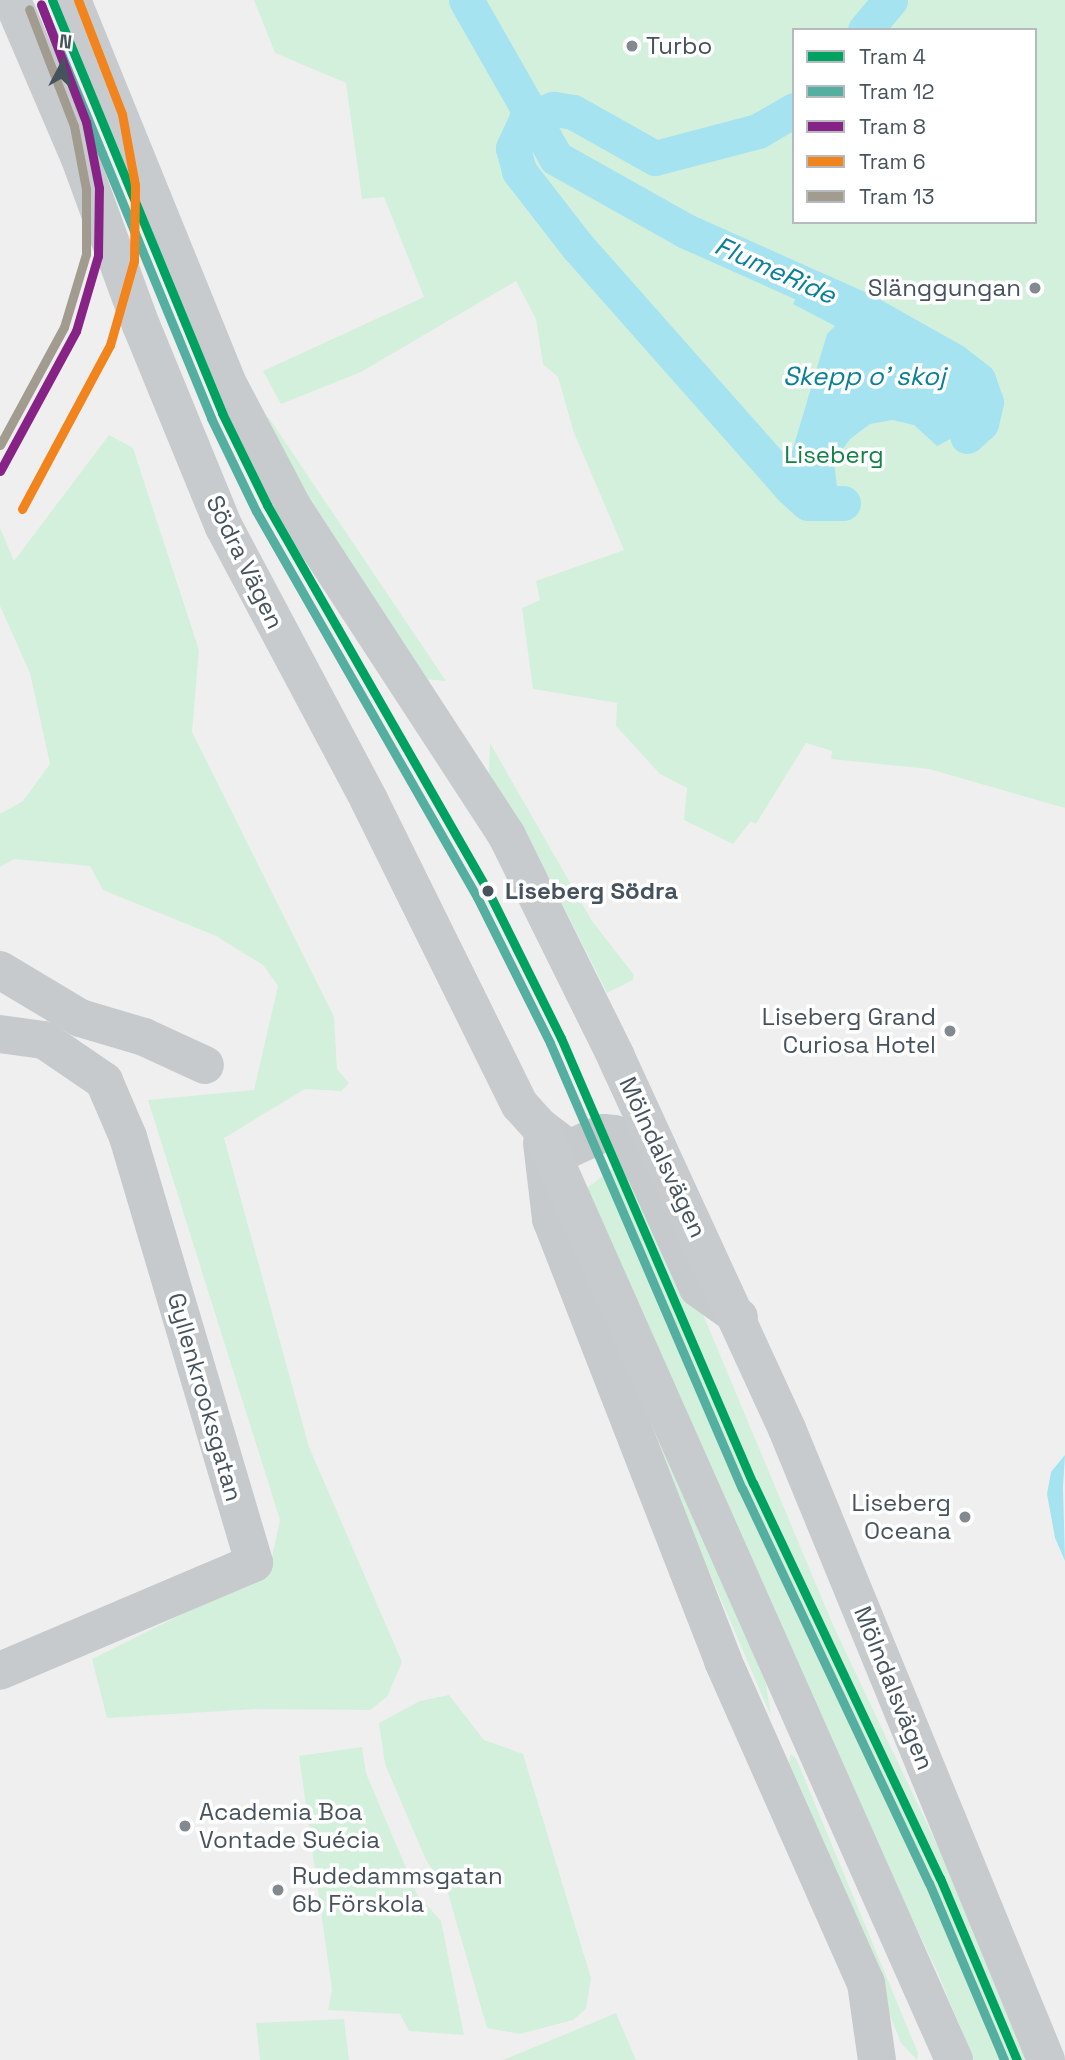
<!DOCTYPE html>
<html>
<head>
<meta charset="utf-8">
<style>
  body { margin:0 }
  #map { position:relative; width:1065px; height:2060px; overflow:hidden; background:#f0efef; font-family:"Space Grotesk",sans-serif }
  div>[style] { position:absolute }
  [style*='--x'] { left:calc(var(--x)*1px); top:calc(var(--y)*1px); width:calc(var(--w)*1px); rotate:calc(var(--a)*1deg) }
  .green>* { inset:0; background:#d3f0dc }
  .water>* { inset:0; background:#a6e3f0 }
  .canal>* { height:35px; margin:-17.5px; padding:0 17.5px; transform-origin:17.5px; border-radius:17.5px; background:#a6e3f0 }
  .minor>* { height:38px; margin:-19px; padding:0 19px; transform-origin:19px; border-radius:19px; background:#c6cacc }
  .secondary>* { height:38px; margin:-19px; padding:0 19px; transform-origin:19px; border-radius:19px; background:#c8cbce }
  .tram-1>* { height:9px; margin:-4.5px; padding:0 4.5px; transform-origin:4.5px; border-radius:4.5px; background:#00a261 }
  .tram-2>* { height:9px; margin:-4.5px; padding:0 4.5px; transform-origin:4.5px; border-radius:4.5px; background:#55afa0 }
  .tram-3>* { height:9px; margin:-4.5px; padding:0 4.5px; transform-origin:4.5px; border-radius:4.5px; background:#872387 }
  .tram-4>* { height:9px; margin:-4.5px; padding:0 4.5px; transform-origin:4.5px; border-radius:4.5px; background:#f1841c }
  .tram-5>* { height:9px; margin:-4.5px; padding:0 4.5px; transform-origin:4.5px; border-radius:4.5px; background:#a29c90 }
  .dots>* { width:19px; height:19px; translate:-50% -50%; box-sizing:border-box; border:4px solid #fff; border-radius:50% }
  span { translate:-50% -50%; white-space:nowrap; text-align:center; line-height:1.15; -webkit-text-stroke:7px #fff; paint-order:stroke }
  .poi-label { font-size:24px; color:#46535d }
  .left { translate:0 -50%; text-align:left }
  .right { translate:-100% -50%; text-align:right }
  .park-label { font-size:24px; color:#138246 }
  .street-label { font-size:24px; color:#46535d }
  .stop-label { font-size:24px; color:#46535d; font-weight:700 }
  .water-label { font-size:26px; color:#088098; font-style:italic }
  .legend { position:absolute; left:792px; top:28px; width:245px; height:196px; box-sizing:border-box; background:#fff; border:2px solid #b5babe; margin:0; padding:9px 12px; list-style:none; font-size:21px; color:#46535d }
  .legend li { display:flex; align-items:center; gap:14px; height:35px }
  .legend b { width:35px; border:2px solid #b5babe }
  .north { position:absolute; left:28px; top:28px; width:70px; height:70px; -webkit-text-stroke:5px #fff; paint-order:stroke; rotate:7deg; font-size:19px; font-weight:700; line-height:28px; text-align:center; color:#46535d }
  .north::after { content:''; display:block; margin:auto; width:24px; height:32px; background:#46535d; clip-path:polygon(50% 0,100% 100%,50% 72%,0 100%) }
</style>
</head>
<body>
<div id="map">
  <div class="green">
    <i style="clip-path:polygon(evenodd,254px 0,1065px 0,1065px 808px,929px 769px,831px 759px,832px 751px,806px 743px,756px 824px,751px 821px,733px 844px,684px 820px,687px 788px,660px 774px,616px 726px,617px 703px,533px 689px,522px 608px,540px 600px,536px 581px,624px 550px,574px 433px,558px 377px,543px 364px,536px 319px,516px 281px,361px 372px,281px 404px,263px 371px,424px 297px,384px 197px,362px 199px,346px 83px,275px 53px,254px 0,794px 30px,1035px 30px,1035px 222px,794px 222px,794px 30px)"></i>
    <i style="clip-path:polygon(262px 415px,269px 418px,446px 681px,423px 679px,381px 624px)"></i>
    <i style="clip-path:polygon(109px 435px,133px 448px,199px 650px,192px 732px,334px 1017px,337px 1069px,349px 1083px,341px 1091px,305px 1089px,224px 1138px,309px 1447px,402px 1662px,387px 1697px,370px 1710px,256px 1709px,107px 1718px,92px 1659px,269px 1571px,280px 1520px,148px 1100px,254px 1090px,278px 986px,263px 965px,216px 936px,103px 890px,90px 866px,14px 859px,0 867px,0 814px,23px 801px,50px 764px,30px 673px,0 606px,0 528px,14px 561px)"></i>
    <i style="clip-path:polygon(490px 743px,592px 921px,634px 975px,633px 980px,607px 993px,605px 989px,529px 838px,489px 775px)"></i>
    <i style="clip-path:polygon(616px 1166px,627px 1168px,700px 1307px,833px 1625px,982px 1940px,1030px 2060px,974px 2060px,936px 1969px,793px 1667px,587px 1188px)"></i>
    <i style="clip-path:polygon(590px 1275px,676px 1465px,766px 1684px,771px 1716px,655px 1445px)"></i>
    <i style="clip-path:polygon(449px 1695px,484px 1740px,523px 1754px,591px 1978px,586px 2009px,573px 2020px,520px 2034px,487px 2028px,448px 1893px,426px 1860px,385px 1764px,379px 1723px,420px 1701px)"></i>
    <i style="clip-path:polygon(362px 1747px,366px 1773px,417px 1894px,441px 1921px,464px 2035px,409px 2031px,400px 2014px,328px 2010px,332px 1990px,299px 1756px)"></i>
    <i style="clip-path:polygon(790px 1754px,796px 1758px,918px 2053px,917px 2060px,901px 2043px,789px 1765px)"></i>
    <i style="clip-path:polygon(616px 2013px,636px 2060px,503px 2060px,590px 2024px)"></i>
    <i style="clip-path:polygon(344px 2019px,349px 2060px,260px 2060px,256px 2023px)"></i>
  </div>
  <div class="water">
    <i style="clip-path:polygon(799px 292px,959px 375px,978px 397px,972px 421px,960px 434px,937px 446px,914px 425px,892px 420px,870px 424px,850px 439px,834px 462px,838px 495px,828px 501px,814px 497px,789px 462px,827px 334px,835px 326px,793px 304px)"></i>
    <i style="clip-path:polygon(1065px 1455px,1063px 1487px,1065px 1561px,1055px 1538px,1047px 1494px,1051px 1472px)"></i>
  </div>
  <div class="canal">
    <i style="--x:466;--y:0;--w:182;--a:60.3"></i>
    <i style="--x:556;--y:158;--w:149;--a:29.3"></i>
    <i style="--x:686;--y:231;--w:198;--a:24.1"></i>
    <i style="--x:867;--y:312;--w:100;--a:29.4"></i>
    <i style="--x:954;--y:361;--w:31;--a:38"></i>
    <i style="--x:978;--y:380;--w:23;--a:70"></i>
    <i style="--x:986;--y:402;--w:22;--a:103"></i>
    <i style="--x:981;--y:423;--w:19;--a:137"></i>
    <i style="--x:865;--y:30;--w:39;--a:-50"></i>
    <i style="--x:794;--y:110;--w:42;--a:149.7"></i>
    <i style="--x:758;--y:131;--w:106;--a:165.3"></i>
    <i style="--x:655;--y:158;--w:94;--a:-150.7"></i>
    <i style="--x:573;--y:112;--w:20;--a:-171"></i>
    <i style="--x:553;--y:109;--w:29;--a:158"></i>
    <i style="--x:526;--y:120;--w:31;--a:115"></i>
    <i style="--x:513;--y:148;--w:24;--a:75"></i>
    <i style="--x:519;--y:171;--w:96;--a:52.2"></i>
    <i style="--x:578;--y:247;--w:320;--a:48.5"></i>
    <i style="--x:790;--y:487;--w:24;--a:42"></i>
    <i style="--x:808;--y:503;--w:35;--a:0"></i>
  </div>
  <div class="minor">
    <i style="--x:0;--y:970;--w:93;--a:31"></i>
    <i style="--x:80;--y:1018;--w:67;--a:16.5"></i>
    <i style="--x:144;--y:1037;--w:67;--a:24.7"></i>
    <i style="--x:0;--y:1034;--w:44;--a:7.8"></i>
    <i style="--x:44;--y:1040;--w:73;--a:34.3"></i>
    <i style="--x:104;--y:1081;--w:61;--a:66.8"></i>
    <i style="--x:128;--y:1137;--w:444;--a:73.5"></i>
    <i style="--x:254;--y:1563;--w:276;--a:157"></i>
    <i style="--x:540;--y:1127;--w:36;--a:37"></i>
    <i style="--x:569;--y:1149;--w:38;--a:-25"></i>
    <i style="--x:603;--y:1133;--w:11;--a:5"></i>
    <i style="--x:614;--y:1134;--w:14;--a:45"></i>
    <i style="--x:624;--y:1144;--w:34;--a:52"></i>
    <i style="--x:645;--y:1171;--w:128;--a:65.6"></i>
    <i style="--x:698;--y:1288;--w:50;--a:35.3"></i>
    <i style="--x:542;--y:1143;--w:77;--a:83.2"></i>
    <i style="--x:551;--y:1219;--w:474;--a:68.7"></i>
    <i style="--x:723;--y:1661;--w:352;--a:66.1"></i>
    <i style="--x:866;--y:1983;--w:78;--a:81.9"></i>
  </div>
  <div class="secondary">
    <i style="--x:12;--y:0;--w:170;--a:66.8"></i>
    <i style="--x:79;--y:156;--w:180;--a:69.9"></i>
    <i style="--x:141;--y:325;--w:218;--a:67.7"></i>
    <i style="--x:224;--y:527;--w:309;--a:62"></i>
    <i style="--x:369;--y:800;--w:340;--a:63.7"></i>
    <i style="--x:520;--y:1105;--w:30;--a:48"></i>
    <i style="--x:540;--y:1127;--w:1021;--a:66.07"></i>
    <i style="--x:72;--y:0;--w:412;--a:67.9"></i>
    <i style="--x:227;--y:382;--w:140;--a:62.3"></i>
    <i style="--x:292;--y:506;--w:394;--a:56.9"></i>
    <i style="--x:507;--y:836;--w:246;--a:63.7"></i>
    <i style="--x:616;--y:1057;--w:409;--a:65.3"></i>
    <i style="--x:787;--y:1429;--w:682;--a:67.68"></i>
  </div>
  <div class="tram-1">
    <i style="--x:52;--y:0;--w:447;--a:67.6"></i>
    <i style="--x:222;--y:413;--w:102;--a:63.9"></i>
    <i style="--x:267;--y:505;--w:445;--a:60.2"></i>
    <i style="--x:488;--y:891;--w:164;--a:63.6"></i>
    <i style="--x:561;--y:1038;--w:485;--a:66.7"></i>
    <i style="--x:753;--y:1483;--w:437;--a:64.7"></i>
    <i style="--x:940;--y:1878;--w:198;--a:67.1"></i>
  </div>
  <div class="tram-2">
    <i style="--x:41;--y:5;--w:447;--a:67.6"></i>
    <i style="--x:211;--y:418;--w:103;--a:64.2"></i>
    <i style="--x:256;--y:511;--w:445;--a:60.2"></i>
    <i style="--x:477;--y:897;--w:163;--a:63.4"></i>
    <i style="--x:550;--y:1043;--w:485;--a:66.7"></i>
    <i style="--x:742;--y:1488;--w:437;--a:64.7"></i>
    <i style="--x:929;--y:1883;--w:192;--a:67"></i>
  </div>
  <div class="tram-3">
    <i style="--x:0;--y:471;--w:159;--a:-61.5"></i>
    <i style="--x:76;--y:331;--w:78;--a:-73.7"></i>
    <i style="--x:98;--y:256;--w:68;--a:-89.2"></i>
    <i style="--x:99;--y:188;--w:67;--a:-101.1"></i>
    <i style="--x:86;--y:122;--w:126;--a:-110.9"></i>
  </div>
  <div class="tram-4">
    <i style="--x:22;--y:509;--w:186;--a:-61.8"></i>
    <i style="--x:110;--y:345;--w:87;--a:-74.1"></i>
    <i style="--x:134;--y:261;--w:76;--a:-89.2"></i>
    <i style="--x:135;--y:185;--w:72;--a:-100.4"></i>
    <i style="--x:122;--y:114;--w:122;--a:-111.1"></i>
  </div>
  <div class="tram-5">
    <i style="--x:0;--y:445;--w:134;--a:-61.5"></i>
    <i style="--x:64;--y:327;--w:76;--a:-73.2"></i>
    <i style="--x:86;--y:254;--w:65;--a:-90"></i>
    <i style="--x:86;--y:189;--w:64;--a:-100.8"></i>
    <i style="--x:74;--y:126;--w:125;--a:-111"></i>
  </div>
  <div class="dots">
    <i style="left:632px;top:46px;background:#828a90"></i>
    <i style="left:1035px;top:288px;background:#828a90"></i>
    <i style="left:488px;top:891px;background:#46535d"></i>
    <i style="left:950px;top:1031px;background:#828a90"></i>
    <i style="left:965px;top:1517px;background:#828a90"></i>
    <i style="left:185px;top:1826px;background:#828a90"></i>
    <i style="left:278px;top:1890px;background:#828a90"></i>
  </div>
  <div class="poi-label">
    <span class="left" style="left:646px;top:46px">Turbo</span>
    <span class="right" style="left:1021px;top:288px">Slänggungan</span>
    <span class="right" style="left:936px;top:1031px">Liseberg Grand<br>Curiosa Hotel</span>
    <span class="right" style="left:951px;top:1517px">Liseberg<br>Oceana</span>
    <span class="left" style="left:199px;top:1826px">Academia Boa<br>Vontade Suécia</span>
    <span class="left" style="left:292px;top:1890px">Rudedammsgatan<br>6b Förskola</span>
  </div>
  <div class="park-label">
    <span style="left:834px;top:455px">Liseberg</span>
  </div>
  <div class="street-label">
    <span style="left:245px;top:562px;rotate:64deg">Södra Vägen</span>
    <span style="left:663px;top:1157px;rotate:65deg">Mölndalsvägen</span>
    <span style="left:205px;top:1397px;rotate:74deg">Gyllenkrooksgatan</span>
    <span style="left:894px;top:1688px;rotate:68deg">Mölndalsvägen</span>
  </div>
  <div class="stop-label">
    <span class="left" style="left:505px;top:891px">Liseberg Södra</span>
  </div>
  <div class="water-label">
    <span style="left:775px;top:271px;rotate:24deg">FlumeRide</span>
    <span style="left:864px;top:377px">Skepp o' skoj</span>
  </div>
  <ul class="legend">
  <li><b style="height:9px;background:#00a261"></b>Tram 4</li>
  <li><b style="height:9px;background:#55afa0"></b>Tram 12</li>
  <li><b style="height:9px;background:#872387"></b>Tram 8</li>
  <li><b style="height:9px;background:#f1841c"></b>Tram 6</li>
  <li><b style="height:9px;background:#a29c90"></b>Tram 13</li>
  </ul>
  <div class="north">N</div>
</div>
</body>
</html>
